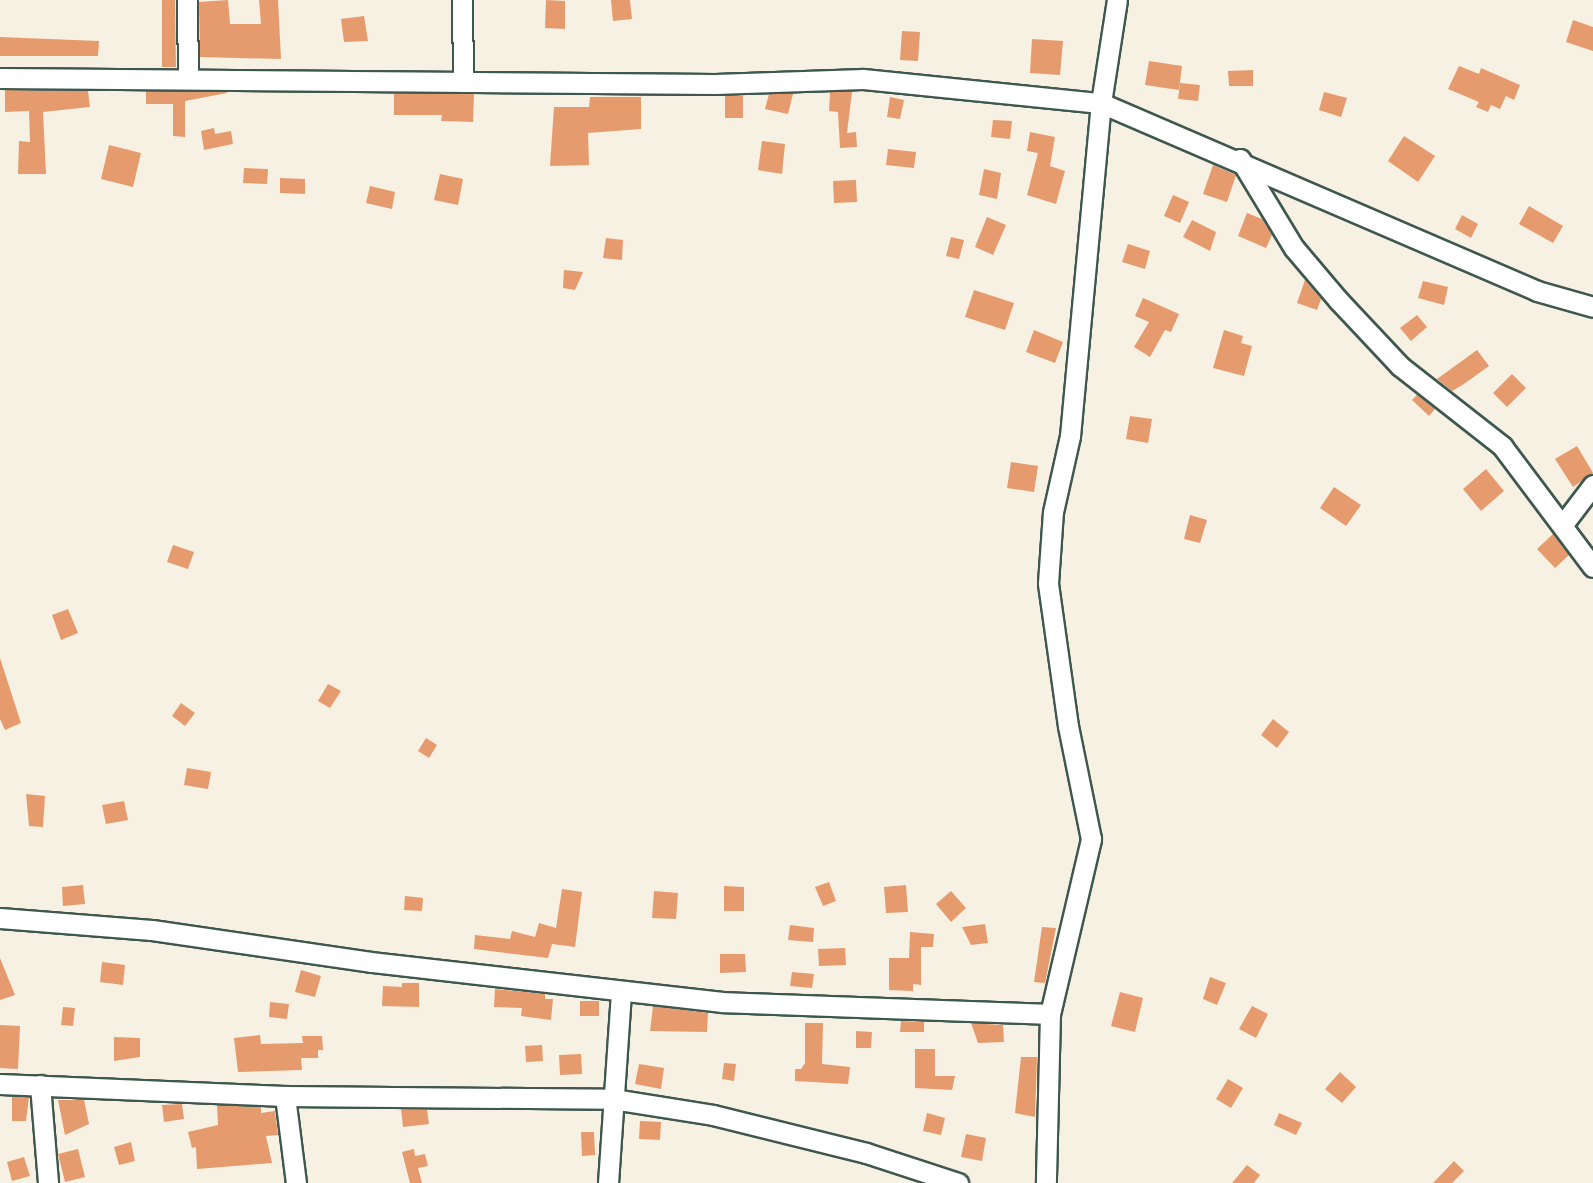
<!DOCTYPE html>
<html>
<head>
<meta charset="utf-8">
<style>
  body { margin:0 }
  #map { position:relative; width:1593px; height:1183px; overflow:hidden; background:#f7f1e3; font-family:"IM FELL French Canon",serif }
  div>[style] { position:absolute }
  [style*='--x'] { left:calc(var(--x)*1px); top:calc(var(--y)*1px); width:calc(var(--w)*1px); rotate:calc(var(--a)*1deg) }
  .building>* { inset:0; background:#e59b6d }
  .roads { filter:drop-shadow(2px 0 #3f584e) drop-shadow(-2px 0 #3f584e) drop-shadow(0 2px #3f584e) drop-shadow(0 -2px #3f584e) }
  .street>* { height:19px; margin:-9.5px; padding:0 9.5px; transform-origin:9.5px; border-radius:9.5px; background:#fff }
  span { translate:-50% -50%; white-space:nowrap; text-align:center; line-height:1.15; -webkit-text-stroke:5px #fff; paint-order:stroke }
</style>
</head>
<body>
<div id="map">
  <div class="building">
    <i style="clip-path:polygon(162px 0,175px 0,176px 67px,162px 67px)"></i>
    <i style="clip-path:polygon(228px 0,230px 24px,261px 24px,259px 0,278px 0,281px 59px,200px 57px,199px 2px)"></i>
    <i style="clip-path:polygon(546px 0,565px 1px,565px 29px,545px 28px)"></i>
    <i style="clip-path:polygon(611px 0,630px 0,632px 19px,613px 21px)"></i>
    <i style="clip-path:polygon(364px 16px,368px 41px,344px 42px,341px 19px)"></i>
    <i style="clip-path:polygon(1573px 20px,1593px 27px,1593px 51px,1566px 42px)"></i>
    <i style="clip-path:polygon(902px 31px,920px 32px,918px 61px,900px 60px)"></i>
    <i style="clip-path:polygon(0 37px,99px 41px,98px 56px,0 56px)"></i>
    <i style="clip-path:polygon(1032px 39px,1063px 41px,1060px 75px,1030px 73px)"></i>
    <i style="clip-path:polygon(1149px 61px,1182px 66px,1179px 90px,1145px 85px)"></i>
    <i style="clip-path:polygon(1459px 66px,1479px 74px,1481px 68px,1520px 85px,1514px 100px,1506px 96px,1500px 109px,1491px 105px,1488px 112px,1476px 107px,1479px 102px,1448px 89px)"></i>
    <i style="clip-path:polygon(1253px 70px,1253px 86px,1229px 86px,1228px 71px)"></i>
    <i style="clip-path:polygon(1180px 83px,1200px 85px,1198px 101px,1178px 99px)"></i>
    <i style="clip-path:polygon(5px 90px,88px 91px,90px 107px,43px 112px,46px 174px,18px 174px,19px 141px,30px 142px,29px 111px,5px 112px)"></i>
    <i style="clip-path:polygon(146px 91px,227px 92px,227px 93px,185px 101px,185px 137px,173px 136px,173px 104px,146px 104px)"></i>
    <i style="clip-path:polygon(830px 92px,852px 92px,847px 133px,856px 132px,857px 147px,840px 148px,838px 112px,829px 111px)"></i>
    <i style="clip-path:polygon(1324px 92px,1347px 98px,1341px 117px,1319px 110px)"></i>
    <i style="clip-path:polygon(394px 94px,474px 94px,473px 122px,441px 121px,442px 115px,394px 115px)"></i>
    <i style="clip-path:polygon(769px 94px,793px 94px,788px 114px,765px 109px)"></i>
    <i style="clip-path:polygon(725px 96px,743px 96px,743px 118px,725px 118px)"></i>
    <i style="clip-path:polygon(590px 97px,641px 97px,641px 129px,588px 133px,589px 165px,550px 166px,554px 107px,589px 107px)"></i>
    <i style="clip-path:polygon(890px 97px,904px 100px,900px 119px,887px 117px)"></i>
    <i style="clip-path:polygon(993px 120px,1012px 121px,1010px 139px,991px 137px)"></i>
    <i style="clip-path:polygon(214px 128px,215px 134px,231px 131px,233px 144px,204px 150px,201px 131px)"></i>
    <i style="clip-path:polygon(1030px 132px,1055px 137px,1050px 166px,1065px 171px,1056px 204px,1027px 195px,1038px 153px,1027px 151px)"></i>
    <i style="clip-path:polygon(1404px 136px,1435px 156px,1418px 182px,1388px 161px)"></i>
    <i style="clip-path:polygon(762px 141px,785px 144px,782px 174px,758px 170px)"></i>
    <i style="clip-path:polygon(109px 145px,141px 153px,133px 187px,101px 179px)"></i>
    <i style="clip-path:polygon(888px 149px,916px 152px,914px 168px,886px 165px)"></i>
    <i style="clip-path:polygon(1213px 165px,1236px 175px,1227px 202px,1203px 194px)"></i>
    <i style="clip-path:polygon(244px 168px,268px 169px,267px 184px,243px 183px)"></i>
    <i style="clip-path:polygon(984px 169px,1001px 173px,997px 199px,979px 195px)"></i>
    <i style="clip-path:polygon(440px 174px,463px 179px,458px 205px,434px 200px)"></i>
    <i style="clip-path:polygon(280px 178px,305px 179px,305px 194px,280px 193px)"></i>
    <i style="clip-path:polygon(856px 180px,857px 202px,834px 203px,833px 181px)"></i>
    <i style="clip-path:polygon(370px 186px,395px 192px,392px 209px,366px 203px)"></i>
    <i style="clip-path:polygon(1173px 195px,1189px 202px,1180px 223px,1164px 216px)"></i>
    <i style="clip-path:polygon(1529px 206px,1563px 226px,1553px 243px,1519px 224px)"></i>
    <i style="clip-path:polygon(1247px 213px,1262px 219px,1272px 235px,1266px 248px,1238px 236px)"></i>
    <i style="clip-path:polygon(1462px 215px,1478px 224px,1471px 238px,1455px 229px)"></i>
    <i style="clip-path:polygon(987px 217px,1006px 225px,993px 255px,975px 247px)"></i>
    <i style="clip-path:polygon(1192px 220px,1216px 232px,1210px 251px,1183px 237px)"></i>
    <i style="clip-path:polygon(951px 237px,964px 240px,959px 259px,946px 256px)"></i>
    <i style="clip-path:polygon(606px 238px,623px 240px,622px 260px,603px 258px)"></i>
    <i style="clip-path:polygon(1128px 244px,1150px 251px,1145px 269px,1122px 262px)"></i>
    <i style="clip-path:polygon(564px 270px,583px 272px,575px 290px,563px 288px)"></i>
    <i style="clip-path:polygon(1305px 280px,1321px 299px,1317px 310px,1297px 303px)"></i>
    <i style="clip-path:polygon(1423px 281px,1448px 287px,1444px 305px,1418px 298px)"></i>
    <i style="clip-path:polygon(974px 290px,1014px 303px,1005px 330px,965px 317px)"></i>
    <i style="clip-path:polygon(1143px 298px,1179px 314px,1171px 332px,1165px 330px,1150px 357px,1134px 347px,1149px 322px,1135px 316px)"></i>
    <i style="clip-path:polygon(1417px 315px,1427px 327px,1411px 341px,1400px 328px)"></i>
    <i style="clip-path:polygon(1034px 330px,1063px 342px,1055px 363px,1026px 352px)"></i>
    <i style="clip-path:polygon(1224px 330px,1243px 336px,1241px 343px,1252px 346px,1244px 376px,1213px 368px)"></i>
    <i style="clip-path:polygon(1477px 350px,1489px 366px,1464px 384px,1452px 391px,1437px 379px)"></i>
    <i style="clip-path:polygon(1512px 374px,1526px 388px,1507px 407px,1493px 393px)"></i>
    <i style="clip-path:polygon(1417px 395px,1435px 409px,1429px 416px,1412px 400px)"></i>
    <i style="clip-path:polygon(1130px 416px,1152px 419px,1148px 443px,1126px 439px)"></i>
    <i style="clip-path:polygon(1577px 446px,1593px 473px,1573px 487px,1555px 459px)"></i>
    <i style="clip-path:polygon(1011px 462px,1038px 466px,1034px 492px,1007px 488px)"></i>
    <i style="clip-path:polygon(1486px 469px,1504px 491px,1481px 511px,1463px 489px)"></i>
    <i style="clip-path:polygon(1334px 487px,1361px 505px,1346px 526px,1320px 508px)"></i>
    <i style="clip-path:polygon(1190px 515px,1207px 520px,1200px 543px,1184px 539px)"></i>
    <i style="clip-path:polygon(1553px 534px,1569px 555px,1555px 568px,1537px 549px)"></i>
    <i style="clip-path:polygon(173px 545px,194px 552px,188px 569px,167px 562px)"></i>
    <i style="clip-path:polygon(68px 609px,78px 633px,61px 640px,52px 615px)"></i>
    <i style="clip-path:polygon(0 658px,21px 723px,5px 730px,0 719px)"></i>
    <i style="clip-path:polygon(328px 684px,341px 691px,330px 708px,318px 701px)"></i>
    <i style="clip-path:polygon(181px 703px,195px 713px,185px 726px,172px 716px)"></i>
    <i style="clip-path:polygon(1273px 719px,1289px 732px,1277px 748px,1261px 735px)"></i>
    <i style="clip-path:polygon(426px 738px,437px 745px,429px 758px,418px 751px)"></i>
    <i style="clip-path:polygon(187px 768px,211px 772px,208px 789px,184px 785px)"></i>
    <i style="clip-path:polygon(26px 794px,45px 796px,43px 827px,29px 826px)"></i>
    <i style="clip-path:polygon(124px 801px,128px 820px,106px 824px,102px 805px)"></i>
    <i style="clip-path:polygon(829px 882px,836px 901px,823px 906px,815px 887px)"></i>
    <i style="clip-path:polygon(83px 885px,85px 904px,63px 906px,62px 887px)"></i>
    <i style="clip-path:polygon(906px 885px,908px 912px,886px 913px,884px 887px)"></i>
    <i style="clip-path:polygon(724px 886px,744px 887px,744px 911px,724px 911px)"></i>
    <i style="clip-path:polygon(562px 889px,582px 892px,575px 947px,552px 944px,548px 958px,474px 949px,475px 935px,510px 939px,512px 931px,535px 937px,539px 923px,556px 928px)"></i>
    <i style="clip-path:polygon(654px 891px,678px 893px,676px 919px,652px 918px)"></i>
    <i style="clip-path:polygon(951px 891px,966px 908px,951px 922px,936px 904px)"></i>
    <i style="clip-path:polygon(405px 896px,423px 898px,422px 911px,404px 910px)"></i>
    <i style="clip-path:polygon(985px 924px,988px 943px,971px 945px,962px 927px)"></i>
    <i style="clip-path:polygon(790px 925px,814px 928px,813px 942px,788px 940px)"></i>
    <i style="clip-path:polygon(1042px 927px,1056px 928px,1045px 983px,1034px 982px)"></i>
    <i style="clip-path:polygon(910px 932px,934px 934px,933px 947px,921px 947px,921px 985px,913px 984px,913px 991px,889px 990px,889px 958px,909px 958px)"></i>
    <i style="clip-path:polygon(845px 948px,846px 965px,819px 966px,818px 949px)"></i>
    <i style="clip-path:polygon(720px 954px,745px 954px,746px 972px,720px 973px)"></i>
    <i style="clip-path:polygon(0 958px,15px 995px,0 1000px)"></i>
    <i style="clip-path:polygon(102px 962px,125px 965px,123px 985px,100px 982px)"></i>
    <i style="clip-path:polygon(301px 970px,321px 976px,315px 997px,295px 992px)"></i>
    <i style="clip-path:polygon(792px 972px,814px 974px,812px 988px,790px 986px)"></i>
    <i style="clip-path:polygon(1210px 977px,1226px 983px,1217px 1005px,1203px 999px)"></i>
    <i style="clip-path:polygon(402px 983px,419px 983px,419px 1007px,382px 1006px,383px 986px,402px 987px)"></i>
    <i style="clip-path:polygon(495px 989px,545px 994px,545px 999px,553px 999px,551px 1020px,521px 1016px,522px 1008px,494px 1007px)"></i>
    <i style="clip-path:polygon(1120px 992px,1143px 998px,1135px 1032px,1111px 1026px)"></i>
    <i style="clip-path:polygon(580px 1001px,599px 1001px,599px 1016px,580px 1016px)"></i>
    <i style="clip-path:polygon(270px 1002px,289px 1004px,287px 1019px,269px 1017px)"></i>
    <i style="clip-path:polygon(653px 1006px,708px 1013px,707px 1032px,650px 1031px)"></i>
    <i style="clip-path:polygon(1252px 1006px,1268px 1014px,1256px 1038px,1239px 1029px)"></i>
    <i style="clip-path:polygon(63px 1007px,75px 1008px,73px 1026px,61px 1025px)"></i>
    <i style="clip-path:polygon(901px 1021px,924px 1022px,924px 1032px,900px 1032px)"></i>
    <i style="clip-path:polygon(805px 1023px,823px 1023px,822px 1064px,850px 1067px,848px 1084px,795px 1081px,795px 1069px,801px 1069px,805px 1063px)"></i>
    <i style="clip-path:polygon(971px 1023px,1003px 1025px,1004px 1042px,978px 1043px)"></i>
    <i style="clip-path:polygon(0 1025px,20px 1026px,18px 1069px,0 1068px)"></i>
    <i style="clip-path:polygon(856px 1031px,872px 1032px,871px 1048px,856px 1048px)"></i>
    <i style="clip-path:polygon(260px 1035px,261px 1044px,303px 1043px,302px 1036px,322px 1036px,323px 1050px,318px 1050px,318px 1058px,301px 1058px,302px 1070px,238px 1072px,234px 1038px)"></i>
    <i style="clip-path:polygon(114px 1037px,140px 1038px,140px 1057px,114px 1061px)"></i>
    <i style="clip-path:polygon(542px 1045px,543px 1061px,526px 1062px,525px 1046px)"></i>
    <i style="clip-path:polygon(915px 1049px,935px 1049px,935px 1076px,955px 1076px,952px 1090px,915px 1088px)"></i>
    <i style="clip-path:polygon(581px 1054px,582px 1074px,560px 1075px,559px 1055px)"></i>
    <i style="clip-path:polygon(1021px 1057px,1037px 1057px,1035px 1117px,1015px 1113px)"></i>
    <i style="clip-path:polygon(724px 1063px,736px 1064px,734px 1081px,722px 1079px)"></i>
    <i style="clip-path:polygon(639px 1064px,664px 1068px,661px 1089px,635px 1084px)"></i>
    <i style="clip-path:polygon(1340px 1072px,1356px 1087px,1342px 1103px,1325px 1089px)"></i>
    <i style="clip-path:polygon(1228px 1079px,1243px 1088px,1231px 1108px,1216px 1099px)"></i>
    <i style="clip-path:polygon(12px 1097px,29px 1097px,26px 1121px,12px 1121px)"></i>
    <i style="clip-path:polygon(58px 1100px,84px 1100px,89px 1124px,65px 1135px)"></i>
    <i style="clip-path:polygon(182px 1104px,184px 1119px,164px 1122px,162px 1105px)"></i>
    <i style="clip-path:polygon(217px 1105px,261px 1107px,261px 1113px,275px 1111px,278px 1135px,266px 1136px,272px 1163px,197px 1169px,196px 1147px,192px 1148px,188px 1132px,218px 1125px)"></i>
    <i style="clip-path:polygon(401px 1109px,427px 1110px,429px 1124px,403px 1127px)"></i>
    <i style="clip-path:polygon(927px 1113px,945px 1118px,941px 1135px,923px 1131px)"></i>
    <i style="clip-path:polygon(1279px 1113px,1302px 1123px,1296px 1135px,1274px 1125px)"></i>
    <i style="clip-path:polygon(640px 1121px,661px 1122px,660px 1140px,639px 1139px)"></i>
    <i style="clip-path:polygon(581px 1132px,594px 1132px,595px 1155px,582px 1156px)"></i>
    <i style="clip-path:polygon(966px 1134px,986px 1138px,982px 1161px,961px 1157px)"></i>
    <i style="clip-path:polygon(131px 1142px,135px 1161px,119px 1165px,114px 1147px)"></i>
    <i style="clip-path:polygon(78px 1149px,85px 1177px,65px 1182px,58px 1154px)"></i>
    <i style="clip-path:polygon(414px 1149px,415px 1156px,425px 1154px,428px 1166px,418px 1168px,422px 1183px,410px 1183px,402px 1152px)"></i>
    <i style="clip-path:polygon(24px 1157px,30px 1176px,12px 1181px,7px 1162px)"></i>
    <i style="clip-path:polygon(1454px 1161px,1464px 1171px,1452px 1183px,1433px 1183px)"></i>
    <i style="clip-path:polygon(1247px 1165px,1260px 1175px,1254px 1183px,1232px 1183px)"></i>
  </div>
  <div class="roads">
    <div class="street">
      <i style="--x:187;--y:0;--w:78;--a:89.3"></i>
      <i style="--x:462;--y:0;--w:82;--a:89.3"></i>
      <i style="--x:0;--y:78;--w:715;--a:0.48"></i>
      <i style="--x:715;--y:84;--w:148;--a:-1.9"></i>
      <i style="--x:863;--y:79;--w:239;--a:5.8"></i>
      <i style="--x:1101;--y:103;--w:475;--a:23.3"></i>
      <i style="--x:1537;--y:291;--w:58;--a:15.9"></i>
      <i style="--x:1240;--y:159;--w:104;--a:58.8"></i>
      <i style="--x:1294;--y:248;--w:70;--a:49.7"></i>
      <i style="--x:1339;--y:301;--w:89;--a:46.8"></i>
      <i style="--x:1400;--y:366;--w:130;--a:38.1"></i>
      <i style="--x:1502;--y:446;--w:151;--a:53.1"></i>
      <i style="--x:1564;--y:523;--w:48;--a:-52.7"></i>
      <i style="--x:0;--y:918;--w:152;--a:4.5"></i>
      <i style="--x:152;--y:930;--w:221;--a:8.3"></i>
      <i style="--x:371;--y:962;--w:353;--a:6.5"></i>
      <i style="--x:722;--y:1002;--w:328;--a:2.1"></i>
      <i style="--x:1050;--y:1014;--w:169;--a:91.4"></i>
      <i style="--x:1050;--y:1014;--w:180;--a:-76.8"></i>
      <i style="--x:1091;--y:839;--w:115;--a:-101.5"></i>
      <i style="--x:1068;--y:726;--w:144;--a:-98"></i>
      <i style="--x:1048;--y:583;--w:71;--a:-86"></i>
      <i style="--x:1053;--y:512;--w:78;--a:-77.4"></i>
      <i style="--x:1070;--y:436;--w:334;--a:-84.7"></i>
      <i style="--x:1101;--y:103;--w:104;--a:-81.2"></i>
      <i style="--x:0;--y:1084;--w:285;--a:2.4"></i>
      <i style="--x:285;--y:1096;--w:328;--a:0.5"></i>
      <i style="--x:613;--y:1099;--w:101;--a:9.1"></i>
      <i style="--x:713;--y:1115;--w:158;--a:13.9"></i>
      <i style="--x:866;--y:1153;--w:97;--a:18.1"></i>
      <i style="--x:40;--y:1085;--w:98;--a:85.3"></i>
      <i style="--x:285;--y:1096;--w:88;--a:82.8"></i>
      <i style="--x:608;--y:1183;--w:192;--a:-86.1"></i>
    </div>
  </div>
</div>
</body>
</html>
